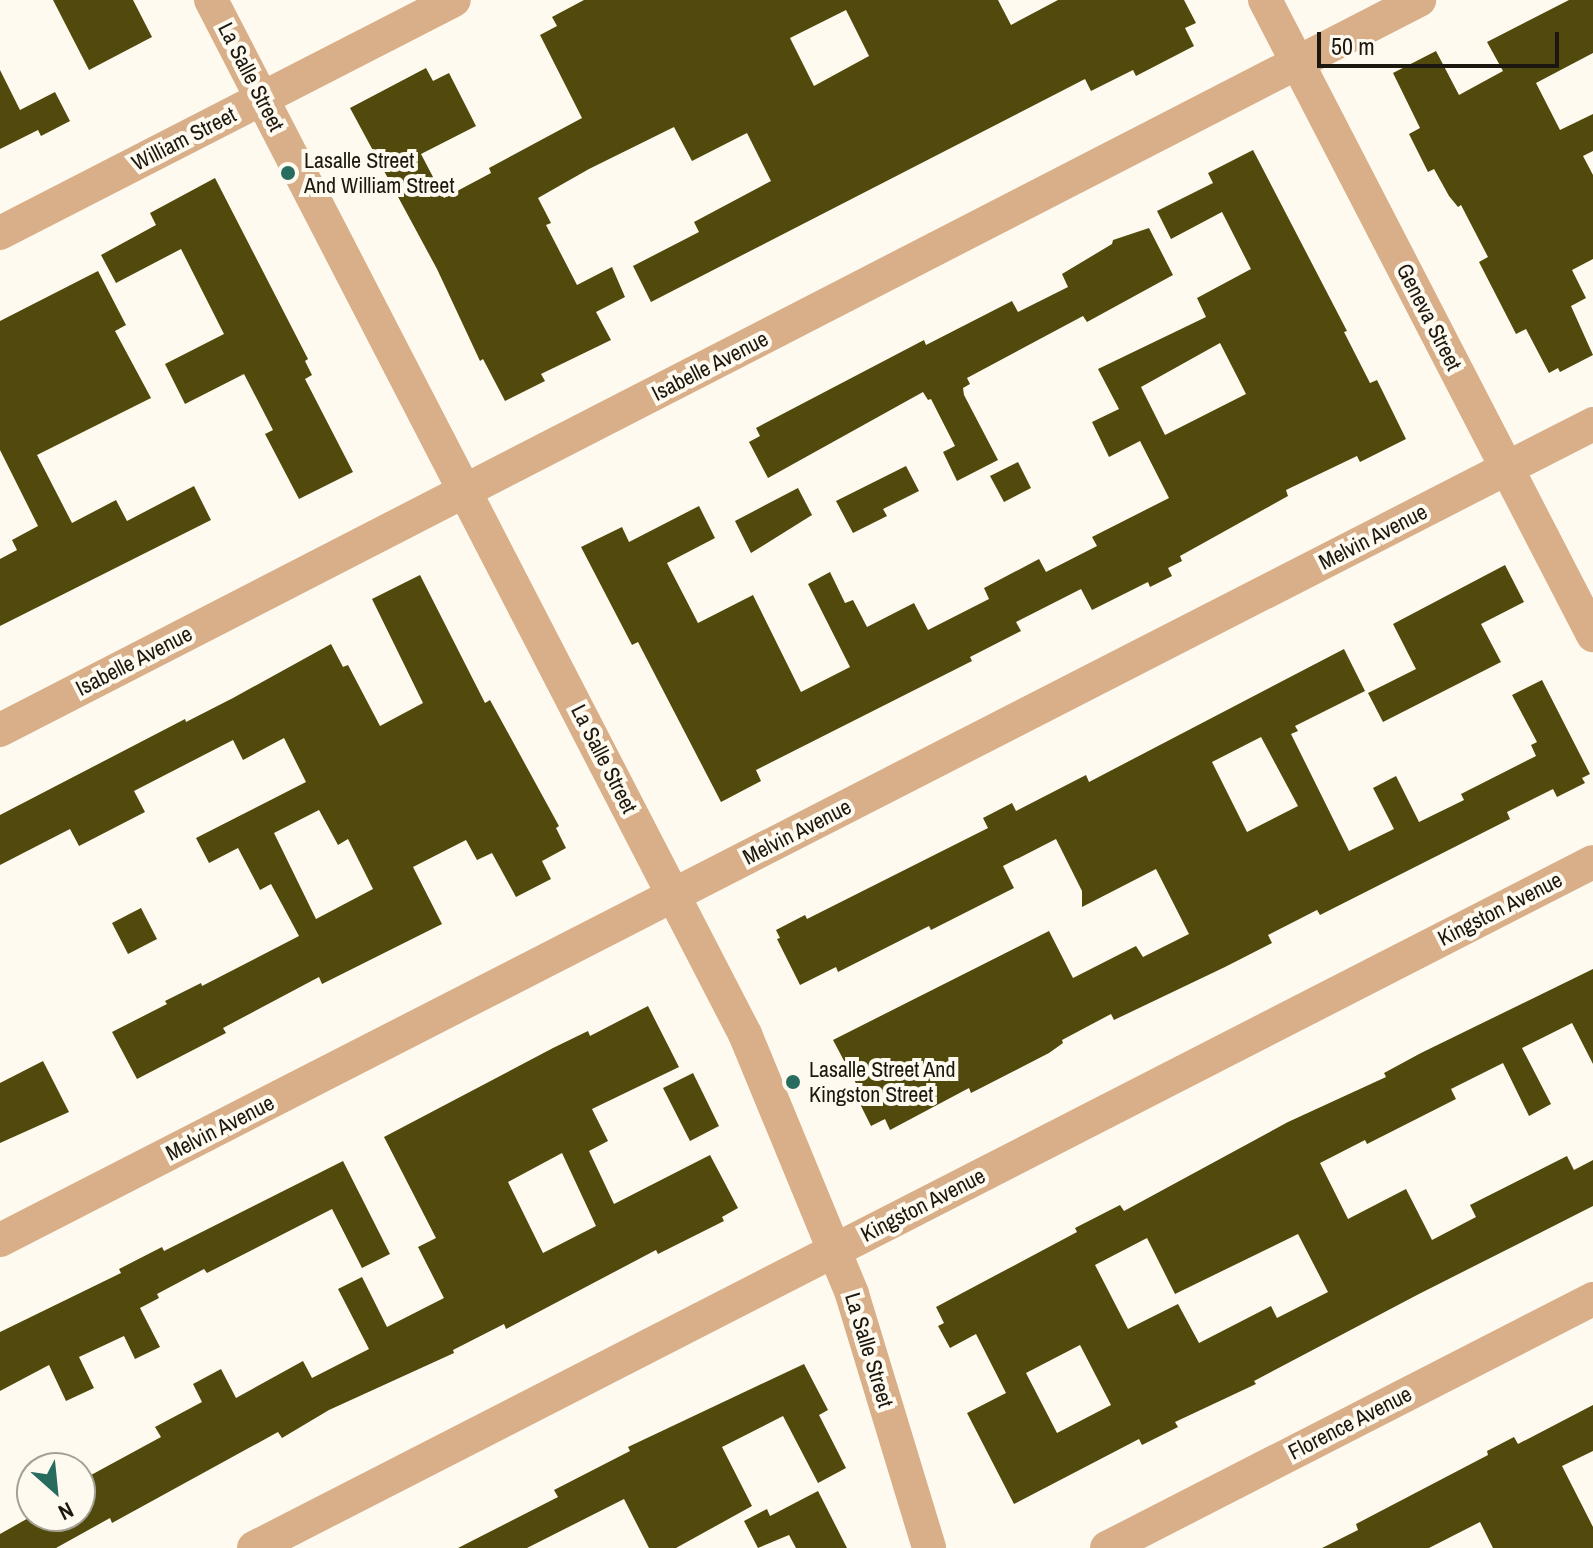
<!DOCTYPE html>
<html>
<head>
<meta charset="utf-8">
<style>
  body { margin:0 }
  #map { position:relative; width:1593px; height:1548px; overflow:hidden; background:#fffaf0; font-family:"Archivo Narrow",sans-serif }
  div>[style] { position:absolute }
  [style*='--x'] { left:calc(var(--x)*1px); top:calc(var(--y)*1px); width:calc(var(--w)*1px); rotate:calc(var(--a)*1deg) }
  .building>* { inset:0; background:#514a0c }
  .minor>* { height:34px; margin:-17px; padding:0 17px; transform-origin:17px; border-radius:17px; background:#d8af88 }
  .dots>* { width:22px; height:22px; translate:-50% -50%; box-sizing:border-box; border:4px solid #fffaf0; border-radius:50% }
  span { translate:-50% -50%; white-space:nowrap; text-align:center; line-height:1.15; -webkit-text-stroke:8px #fffaf0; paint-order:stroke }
  .street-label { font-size:22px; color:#1c180f }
  .poi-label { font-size:22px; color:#1c180f }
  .left { translate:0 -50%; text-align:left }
  .north { position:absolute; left:16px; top:1452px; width:80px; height:80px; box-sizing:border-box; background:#fffaf0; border:2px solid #a4a096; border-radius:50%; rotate:153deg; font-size:22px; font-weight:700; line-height:32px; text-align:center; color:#1c180f }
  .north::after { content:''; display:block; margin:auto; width:28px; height:36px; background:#276c5e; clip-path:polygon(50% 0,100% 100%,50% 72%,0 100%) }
  .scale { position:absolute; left:1317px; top:32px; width:242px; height:36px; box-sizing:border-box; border:4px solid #1c180f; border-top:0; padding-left:10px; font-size:24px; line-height:28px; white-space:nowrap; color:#1c180f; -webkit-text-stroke:6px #fffaf0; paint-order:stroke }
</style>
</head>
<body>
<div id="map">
  <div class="building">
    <i style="clip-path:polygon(53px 0,133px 0,152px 37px,89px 70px)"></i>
    <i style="clip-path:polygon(evenodd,584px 0,998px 0,1011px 25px,1058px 0,1184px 0,1196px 23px,1185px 28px,1194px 46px,1136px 76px,1133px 70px,1091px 91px,1085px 79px,651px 302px,633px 266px,699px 232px,694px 222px,771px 181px,747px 133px,692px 161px,674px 127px,589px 169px,538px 198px,551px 223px,546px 225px,577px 285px,612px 267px,625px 297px,596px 312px,611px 340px,541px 374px,545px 381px,505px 401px,483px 359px,480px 361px,437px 269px,350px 108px,426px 68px,433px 81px,449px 73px,476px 126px,421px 154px,444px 198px,491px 173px,489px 168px,582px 118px,540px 35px,557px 26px,552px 17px,584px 0,846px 10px,869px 56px,814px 86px,790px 38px,846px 10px)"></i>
    <i style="clip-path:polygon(1569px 0,1593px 0,1593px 53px,1536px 83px,1560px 130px,1593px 114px,1593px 151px,1583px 156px,1593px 175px,1593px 259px,1572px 270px,1586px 298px,1571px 306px,1593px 355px,1560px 372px,1558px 368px,1549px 373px,1526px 329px,1516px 334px,1479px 262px,1488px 257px,1461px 205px,1458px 207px,1449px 196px,1434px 169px,1428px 172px,1409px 134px,1420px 128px,1393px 73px,1436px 51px,1459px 95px,1503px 71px,1487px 42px)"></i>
    <i style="clip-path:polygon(0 70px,20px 110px,55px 92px,70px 121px,41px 136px,38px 130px,0 149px)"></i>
    <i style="clip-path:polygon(evenodd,1253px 150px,1347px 331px,1344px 332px,1370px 383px,1377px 380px,1406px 439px,1360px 462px,1357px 456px,1286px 490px,1288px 496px,1180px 556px,1182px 561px,1168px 568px,1172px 576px,1150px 587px,1148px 582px,1092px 610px,1081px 589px,1016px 622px,1021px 631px,970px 657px,972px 661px,756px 770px,761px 781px,721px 802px,638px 642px,632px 645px,581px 547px,622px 527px,629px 542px,699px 506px,715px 538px,667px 563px,698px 623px,753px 595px,801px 692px,850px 667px,808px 584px,830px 572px,845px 603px,853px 600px,867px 627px,914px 603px,928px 630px,989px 599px,984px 588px,1039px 559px,1046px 572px,1097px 546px,1092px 537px,1169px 498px,1140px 441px,1109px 457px,1092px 422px,1119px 409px,1098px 369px,1206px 317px,1197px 298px,1251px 269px,1222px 212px,1171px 239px,1157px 211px,1213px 183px,1208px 173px,1253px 150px,1220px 343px,1246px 394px,1165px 435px,1141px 387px,1220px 343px)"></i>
    <i style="clip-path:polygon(215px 178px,308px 359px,305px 361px,312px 375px,305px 379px,353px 472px,299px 499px,265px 434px,273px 430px,244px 374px,185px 404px,165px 364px,224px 334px,181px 249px,116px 283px,101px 255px,156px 225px,150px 213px)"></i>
    <i style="clip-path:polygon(1149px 228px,1173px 275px,1087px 322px,1083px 316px,967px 378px,970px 384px,963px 388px,964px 395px,998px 460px,957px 481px,943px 452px,955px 446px,931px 399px,928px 400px,923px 392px,768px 478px,749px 442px,760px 436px,756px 428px,924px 340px,926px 345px,1012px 301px,1018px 312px,1068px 287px,1062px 274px,1112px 244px,1113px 240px)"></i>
    <i style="clip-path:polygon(98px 271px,126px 325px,115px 331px,151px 398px,37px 455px,72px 523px,116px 500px,127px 521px,194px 486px,211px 520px,0 626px,0 559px,17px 550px,12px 540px,38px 526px,0 450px,0 321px)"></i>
    <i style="clip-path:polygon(1018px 462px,1031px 488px,1004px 502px,990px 476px)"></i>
    <i style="clip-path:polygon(906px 466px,919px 491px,883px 509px,887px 516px,853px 533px,836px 501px)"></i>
    <i style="clip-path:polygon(798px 488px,812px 515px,751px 553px,735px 521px)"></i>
    <i style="clip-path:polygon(1505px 565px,1524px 602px,1481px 624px,1501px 662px,1383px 722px,1368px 693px,1416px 669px,1393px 624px)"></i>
    <i style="clip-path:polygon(evenodd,420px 575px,485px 703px,490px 700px,559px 826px,556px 828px,566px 848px,542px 861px,551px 879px,516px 897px,492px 853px,477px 860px,466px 840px,413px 867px,442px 924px,322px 984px,319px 977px,223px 1028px,226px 1033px,137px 1079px,112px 1032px,167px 1004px,165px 1001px,201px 983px,202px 986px,299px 936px,271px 884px,260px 890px,238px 848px,209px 863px,196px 838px,306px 782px,284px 738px,243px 760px,233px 740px,134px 791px,145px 812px,79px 846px,70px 829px,0 865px,0 815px,185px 719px,186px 722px,233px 698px,331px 644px,343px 667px,348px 665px,380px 726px,423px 703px,372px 599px,420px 575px,319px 810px,338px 845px,348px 839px,373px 889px,316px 919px,274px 833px,319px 810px)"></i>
    <i style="clip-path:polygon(evenodd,1344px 649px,1365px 691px,1295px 726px,1298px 731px,1291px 734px,1349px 851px,1394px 829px,1373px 788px,1396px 776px,1419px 822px,1464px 800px,1461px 794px,1536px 756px,1531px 745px,1537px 742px,1512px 695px,1542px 680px,1590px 774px,1582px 778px,1585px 783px,1557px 797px,1553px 789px,1507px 812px,1510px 819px,1320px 915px,1317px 910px,1268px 935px,1272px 943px,1225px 967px,1114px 1020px,1111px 1014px,1062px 1040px,1063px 1043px,1049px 1053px,971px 1093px,969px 1088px,890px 1130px,885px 1119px,871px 1126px,855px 1094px,860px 1091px,833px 1040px,1049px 931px,1073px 978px,1136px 946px,1143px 957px,1189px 934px,1156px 869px,1082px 907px,1082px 891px,1056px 839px,1003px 866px,1014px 888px,931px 930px,929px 926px,838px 972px,836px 967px,800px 985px,777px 939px,780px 938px,776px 930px,805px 915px,807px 919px,988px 828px,983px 818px,1012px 803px,1016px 811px,1086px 775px,1089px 782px,1344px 649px,1261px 737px,1298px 806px,1247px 832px,1212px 762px,1261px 737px)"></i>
    <i style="clip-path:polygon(141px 908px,157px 939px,128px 954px,112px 923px)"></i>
    <i style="clip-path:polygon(evenodd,1593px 969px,1593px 1064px,1572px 1023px,1522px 1048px,1551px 1104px,1529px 1116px,1503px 1063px,1451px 1089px,1456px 1099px,1367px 1144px,1365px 1140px,1320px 1163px,1348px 1219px,1406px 1189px,1432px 1240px,1476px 1217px,1470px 1205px,1567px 1156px,1574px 1170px,1593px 1160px,1593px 1206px,1417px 1295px,1254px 1381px,1256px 1384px,1175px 1422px,1178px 1427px,1142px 1445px,1139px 1439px,1014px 1504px,967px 1413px,1006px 1393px,976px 1334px,950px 1348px,938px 1326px,944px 1323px,936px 1307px,1077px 1232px,1075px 1228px,1120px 1205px,1124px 1211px,1288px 1122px,1386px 1077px,1384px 1073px,1421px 1053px,1593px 969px,1298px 1234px,1328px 1292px,1277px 1318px,1271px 1306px,1199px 1343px,1178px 1304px,1128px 1329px,1095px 1265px,1147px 1238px,1175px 1294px,1298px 1234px,1593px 969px,1080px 1345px,1111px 1405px,1057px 1433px,1026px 1373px,1080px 1345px)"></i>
    <i style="clip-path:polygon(evenodd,648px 1006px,679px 1067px,592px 1109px,608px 1141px,589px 1151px,614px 1204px,710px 1155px,738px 1208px,722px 1217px,724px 1221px,658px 1254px,656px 1250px,506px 1329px,504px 1324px,453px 1350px,454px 1353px,329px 1410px,282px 1438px,278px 1432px,112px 1523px,110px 1518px,56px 1548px,0 1548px,0 1534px,32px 1516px,80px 1516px,80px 1481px,161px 1437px,155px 1427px,202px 1402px,193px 1384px,221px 1369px,236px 1398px,303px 1361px,312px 1378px,369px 1349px,338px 1289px,362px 1277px,387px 1327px,444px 1298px,418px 1247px,436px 1238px,384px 1137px,553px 1048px,588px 1031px,590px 1036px,648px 1006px,562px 1153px,596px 1226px,543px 1253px,508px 1182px,562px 1153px)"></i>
    <i style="clip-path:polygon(43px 1061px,69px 1112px,0 1143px,0 1083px)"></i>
    <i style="clip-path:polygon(693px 1073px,719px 1126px,690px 1141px,663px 1088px)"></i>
    <i style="clip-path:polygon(343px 1161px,390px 1254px,362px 1268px,332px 1209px,207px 1273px,204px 1269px,157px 1294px,159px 1298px,140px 1308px,160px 1347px,135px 1359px,124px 1336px,79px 1357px,94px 1388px,66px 1401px,49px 1365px,0 1391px,0 1332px,121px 1273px,119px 1269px,162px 1247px,164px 1251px)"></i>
    <i style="clip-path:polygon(804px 1364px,828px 1410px,819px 1415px,846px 1468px,818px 1483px,783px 1416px,722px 1447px,752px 1506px,676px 1548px,649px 1548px,624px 1499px,527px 1548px,458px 1548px,558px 1497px,554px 1490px,630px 1451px,628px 1447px)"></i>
    <i style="clip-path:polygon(1593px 1405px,1593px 1451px,1562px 1466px,1593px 1527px,1593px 1548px,1493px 1548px,1480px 1522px,1429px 1548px,1322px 1548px,1358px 1530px,1356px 1524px,1488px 1455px,1487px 1451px,1514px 1437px,1518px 1444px)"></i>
    <i style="clip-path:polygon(818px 1491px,847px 1548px,796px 1548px,789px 1535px,758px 1548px,744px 1521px,767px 1509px,770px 1516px)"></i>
  </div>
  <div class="minor">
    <i style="--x:211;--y:0;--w:1164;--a:62.69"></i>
    <i style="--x:745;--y:1034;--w:281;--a:67.6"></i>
    <i style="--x:852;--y:1294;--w:265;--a:73.1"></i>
    <i style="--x:1265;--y:0;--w:715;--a:62.68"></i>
    <i style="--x:0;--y:233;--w:510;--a:-27.17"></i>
    <i style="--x:0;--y:730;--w:1596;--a:-27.22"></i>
    <i style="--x:0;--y:1240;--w:1790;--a:-27.12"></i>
    <i style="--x:254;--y:1548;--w:1504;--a:-27.13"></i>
    <i style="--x:1107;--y:1548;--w:546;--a:-27.13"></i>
  </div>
  <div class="dots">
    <i style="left:288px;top:173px;background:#276c5e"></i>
    <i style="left:793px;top:1082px;background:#276c5e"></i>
  </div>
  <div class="street-label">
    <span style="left:251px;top:77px;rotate:63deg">La Salle Street</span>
    <span style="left:184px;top:139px;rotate:-27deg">William Street</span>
    <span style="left:1429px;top:317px;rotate:63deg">Geneva Street</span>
    <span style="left:710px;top:366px;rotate:-27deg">Isabelle Avenue</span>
    <span style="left:1373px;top:537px;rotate:-27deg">Melvin Avenue</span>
    <span style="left:134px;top:661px;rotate:-27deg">Isabelle Avenue</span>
    <span style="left:604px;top:759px;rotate:63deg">La Salle Street</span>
    <span style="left:797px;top:832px;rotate:-27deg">Melvin Avenue</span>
    <span style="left:1500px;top:909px;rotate:-27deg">Kingston Avenue</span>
    <span style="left:220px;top:1128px;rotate:-27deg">Melvin Avenue</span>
    <span style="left:923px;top:1205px;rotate:-27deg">Kingston Avenue</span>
    <span style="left:869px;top:1350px;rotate:73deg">La Salle Street</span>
    <span style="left:1350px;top:1423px;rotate:-27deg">Florence Avenue</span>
  </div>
  <div class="poi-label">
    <span class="left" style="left:304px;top:173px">Lasalle Street<br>And William Street</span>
    <span class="left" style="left:809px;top:1082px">Lasalle Street And<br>Kingston Street</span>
  </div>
  <div class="north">N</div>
  <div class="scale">50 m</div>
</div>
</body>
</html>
